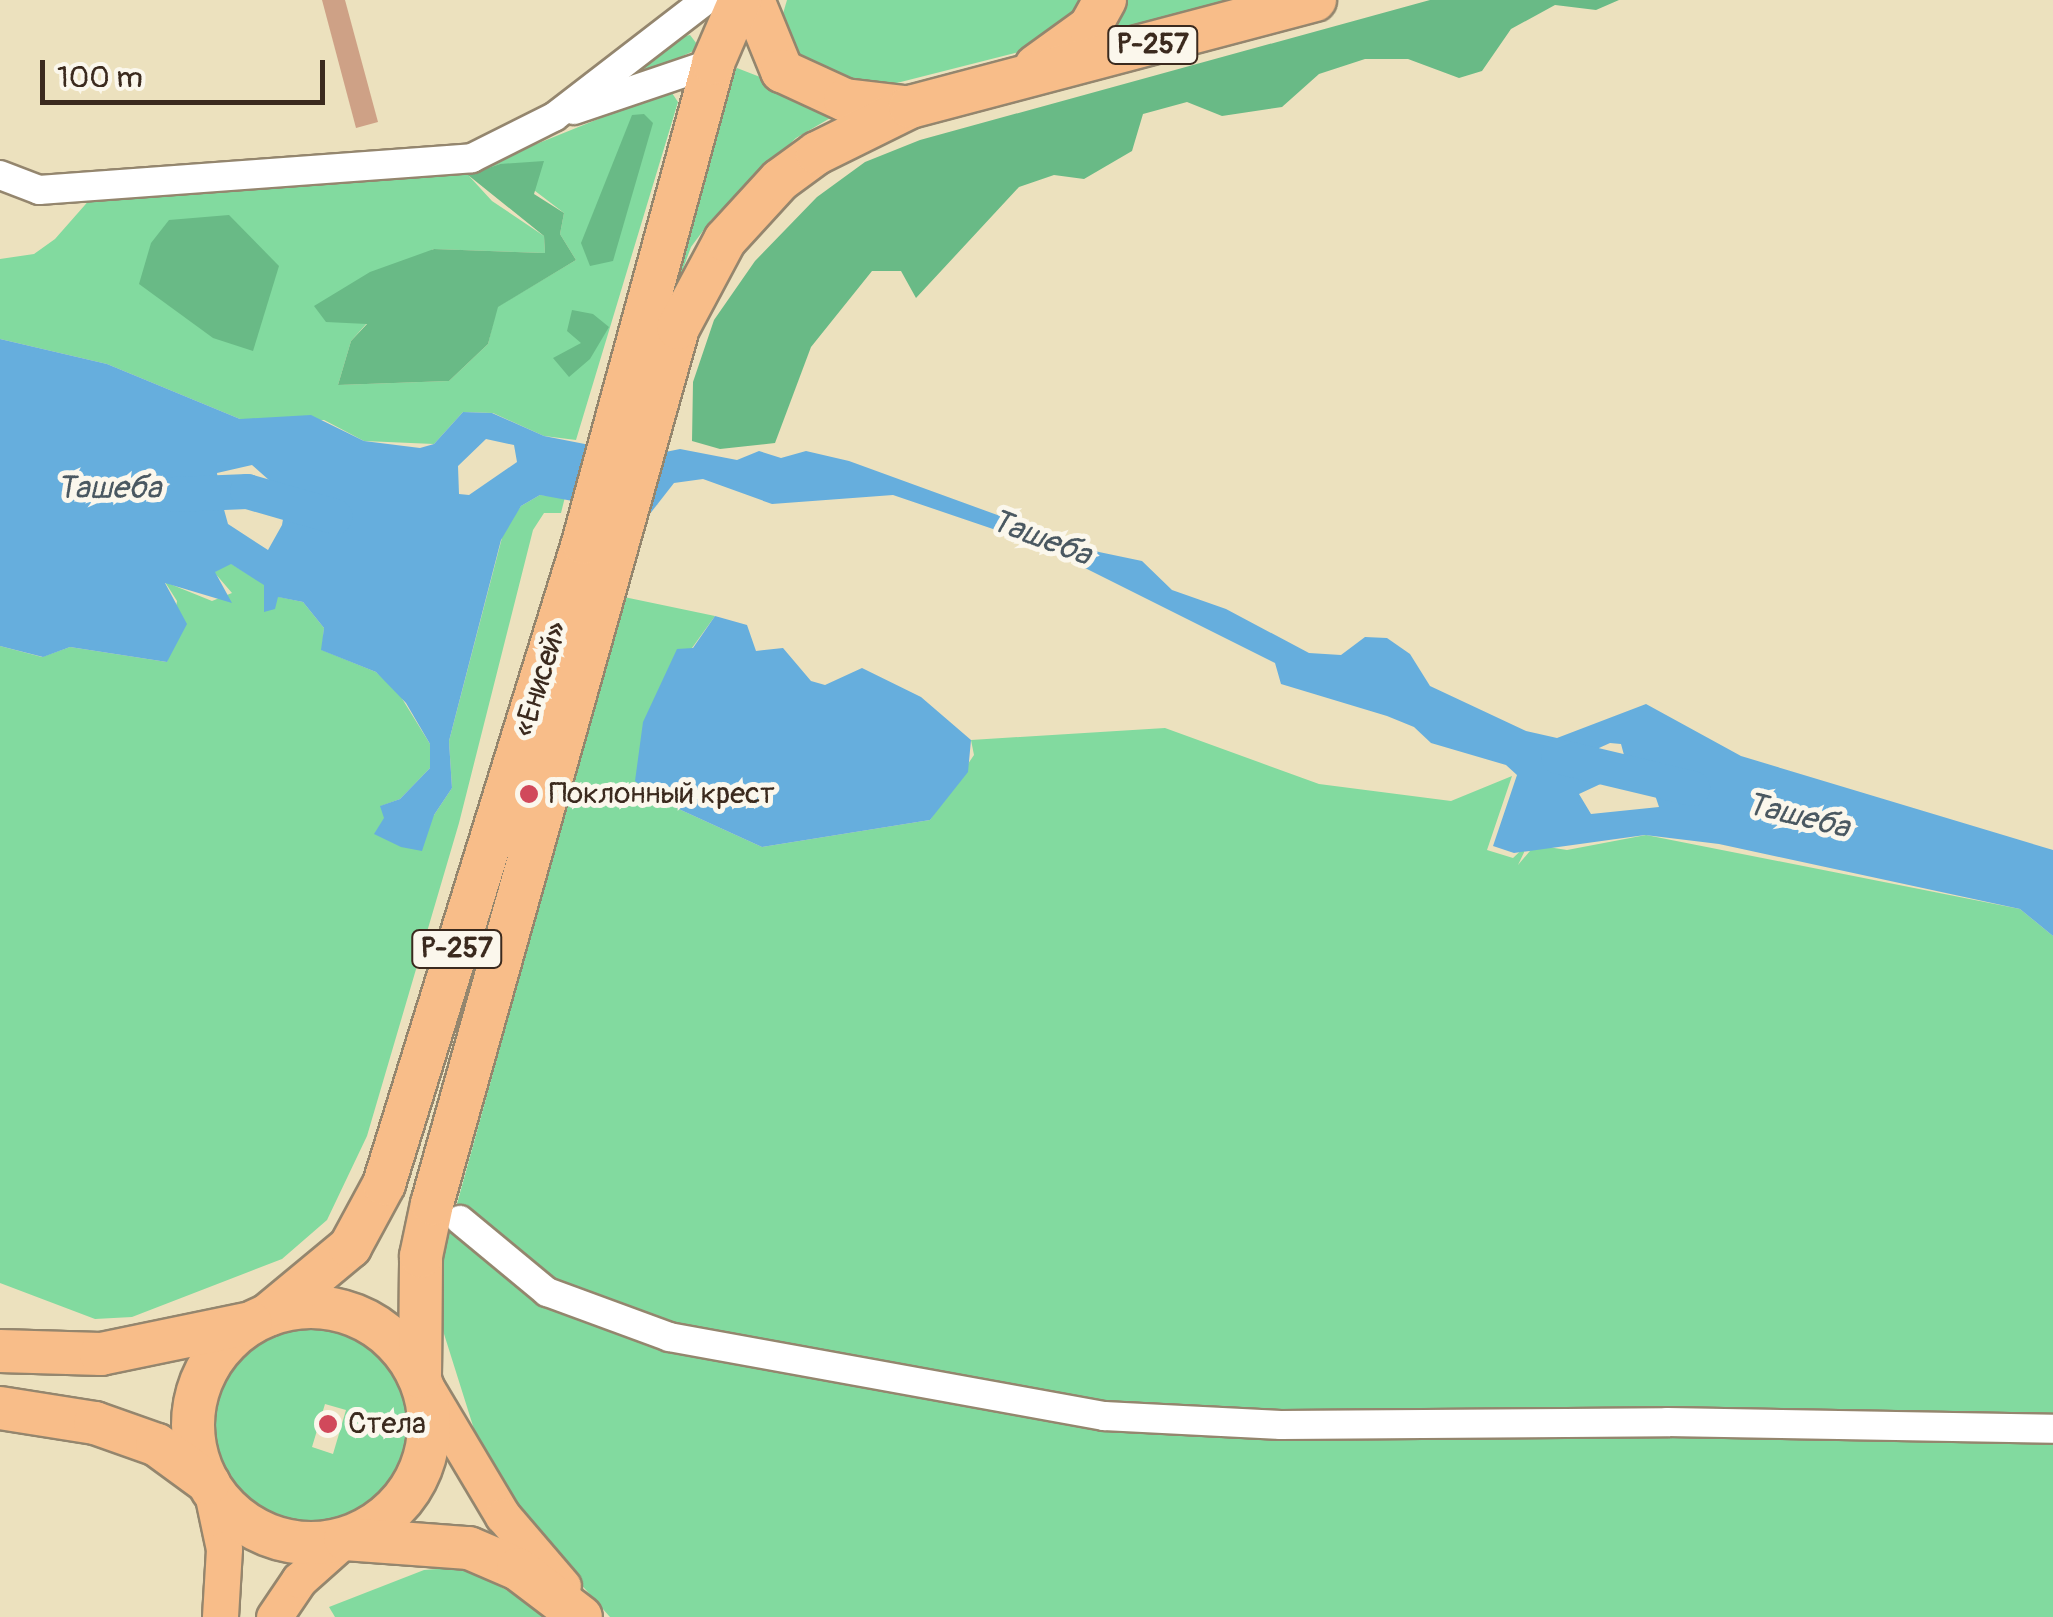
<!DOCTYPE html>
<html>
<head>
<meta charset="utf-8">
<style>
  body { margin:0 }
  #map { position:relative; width:2053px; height:1617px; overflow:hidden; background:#ece1be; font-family:Pangolin,sans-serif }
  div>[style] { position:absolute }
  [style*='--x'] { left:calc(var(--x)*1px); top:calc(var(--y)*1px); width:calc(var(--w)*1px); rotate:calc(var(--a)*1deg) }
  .green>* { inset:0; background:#82da9f }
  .forest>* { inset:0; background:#69ba86 }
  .water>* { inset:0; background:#66aedd }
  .river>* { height:35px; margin:-17.5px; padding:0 17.5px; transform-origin:17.5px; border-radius:17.5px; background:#66aedd }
  .building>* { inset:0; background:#cea186 }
  .roads { filter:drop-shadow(2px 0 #94866e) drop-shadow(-2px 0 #94866e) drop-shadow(0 2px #94866e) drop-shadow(0 -2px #94866e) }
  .minor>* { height:28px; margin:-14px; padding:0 14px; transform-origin:14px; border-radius:14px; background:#fff }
  .major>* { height:35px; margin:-17.5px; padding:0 17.5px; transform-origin:17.5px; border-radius:17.5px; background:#f8bd89 }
  .highway>* { height:42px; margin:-21px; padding:0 21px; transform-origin:21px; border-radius:21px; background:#f8bd89 }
  .highway>.ring { margin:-21px; padding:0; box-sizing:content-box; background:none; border:42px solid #f8bd89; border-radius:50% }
  .dots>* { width:28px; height:28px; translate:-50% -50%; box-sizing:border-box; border:5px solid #fbf7ec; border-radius:50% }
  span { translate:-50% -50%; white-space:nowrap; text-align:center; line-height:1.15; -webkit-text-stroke:10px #fbf7ec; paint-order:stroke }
  .shield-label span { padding:2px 8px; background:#fbf7ec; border:2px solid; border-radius:8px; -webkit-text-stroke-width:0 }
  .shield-label { font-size:28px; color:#3b2a1e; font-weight:700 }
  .street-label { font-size:30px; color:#3b2a1e }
  .poi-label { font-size:30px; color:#3b2a1e }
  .left { translate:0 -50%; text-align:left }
  .water-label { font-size:32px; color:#4a5861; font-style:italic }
  .scale { position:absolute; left:40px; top:60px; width:285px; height:45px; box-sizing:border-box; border:5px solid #3b2a1e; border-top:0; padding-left:12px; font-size:30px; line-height:35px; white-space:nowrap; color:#3b2a1e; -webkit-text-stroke:8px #fbf7ec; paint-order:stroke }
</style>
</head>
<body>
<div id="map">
  <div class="green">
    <i style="clip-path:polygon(787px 0,1092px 0,1031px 49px,877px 88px,798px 69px,777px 34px)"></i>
    <i style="clip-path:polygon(1120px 0,1277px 0,1070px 57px)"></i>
    <i style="clip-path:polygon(690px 35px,700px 48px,626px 82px,677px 38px)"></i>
    <i style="clip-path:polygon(737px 68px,844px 110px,796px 138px,711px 220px,691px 247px,661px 329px,730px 75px)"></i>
    <i style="clip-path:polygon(evenodd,670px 90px,678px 102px,576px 440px,544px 436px,493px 413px,463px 412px,434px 444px,364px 441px,324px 420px,240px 419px,107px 364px,0 339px,0 259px,34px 254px,55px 239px,99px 189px,504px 157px,670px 90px,500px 164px,564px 213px,560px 234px,576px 260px,497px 307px,488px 344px,449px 381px,338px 385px,351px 341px,433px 249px,545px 253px,544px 236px,492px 201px,469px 176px,500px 164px)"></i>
    <i style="clip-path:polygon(540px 495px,565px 497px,561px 513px,544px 513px,533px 530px,459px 823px,367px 1136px,327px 1220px,282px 1259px,132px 1317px,95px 1319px,0 1283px,0 646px,42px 657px,70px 647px,167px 662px,177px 601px,165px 582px,212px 601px,232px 593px,214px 572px,230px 563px,264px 584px,265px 594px,303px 602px,324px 628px,322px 650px,376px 672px,398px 692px,430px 744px,430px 768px,400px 799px,381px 806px,434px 815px,452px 788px,449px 741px,504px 530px,521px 506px)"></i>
    <i style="clip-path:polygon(624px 597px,715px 616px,692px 648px,659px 800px,762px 847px,930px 820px,974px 755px,971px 740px,1165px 728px,1319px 784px,1451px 801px,1512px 776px,1487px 850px,1513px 858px,1528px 844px,1518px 865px,1535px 845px,1567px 850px,1646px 835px,2020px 909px,2053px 936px,2053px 1617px,610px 1617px,515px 1510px,479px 1445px,439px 1318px,444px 1251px)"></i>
    <i style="clip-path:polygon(evenodd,316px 1323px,355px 1332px,383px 1351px,402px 1377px,414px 1418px,410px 1451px,390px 1488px,356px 1514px,316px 1524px,276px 1517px,249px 1501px,222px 1467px,213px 1426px,222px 1380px,241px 1353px,281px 1327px,316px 1323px,325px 1404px,346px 1410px,333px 1454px,312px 1447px,325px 1404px)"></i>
    <i style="clip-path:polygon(464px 1567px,556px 1617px,335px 1617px,329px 1607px,424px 1570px)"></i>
  </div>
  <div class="forest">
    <i style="clip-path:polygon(1430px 0,1619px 0,1596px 10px,1555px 5px,1511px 29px,1482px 71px,1459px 78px,1408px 59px,1365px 59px,1319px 74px,1282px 107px,1222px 116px,1187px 102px,1143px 114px,1132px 151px,1084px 179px,1054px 175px,1019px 187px,916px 298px,901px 271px,872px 271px,811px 347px,775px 443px,720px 449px,692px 441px,693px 382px,714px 320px,755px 261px,817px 197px,865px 162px,920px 140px)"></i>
    <i style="clip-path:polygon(644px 114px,653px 123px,613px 261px,590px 266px,581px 243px,632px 115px)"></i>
    <i style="clip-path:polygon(544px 161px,534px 194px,564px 213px,560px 234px,576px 260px,498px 307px,488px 344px,449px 381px,338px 385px,351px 341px,367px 324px,326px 322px,314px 306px,370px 272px,434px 249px,545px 253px,544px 236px,468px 175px,500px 164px)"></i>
    <i style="clip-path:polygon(229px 215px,279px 266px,253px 351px,213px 338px,139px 284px,151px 243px,169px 220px)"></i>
    <i style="clip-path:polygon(572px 310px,593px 314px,609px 327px,590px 359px,569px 377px,553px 358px,581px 343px,567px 331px)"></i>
  </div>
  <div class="water">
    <i style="clip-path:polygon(evenodd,0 339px,107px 364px,240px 419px,311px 415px,364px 441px,420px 448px,434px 444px,463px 412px,492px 413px,544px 436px,646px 456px,680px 449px,737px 460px,759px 451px,781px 458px,806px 451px,849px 461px,1099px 552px,1142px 561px,1172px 590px,1226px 609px,1309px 653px,1341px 655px,1365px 637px,1387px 638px,1410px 654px,1430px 686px,1526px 731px,1557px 738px,1646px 704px,1741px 756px,2053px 850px,2053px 936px,2020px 909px,1719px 844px,1645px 835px,1514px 853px,1493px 846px,1517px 775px,1506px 765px,1431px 743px,1414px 727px,1387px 716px,1281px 684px,1275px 663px,1037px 544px,893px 495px,772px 504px,703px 479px,674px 483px,649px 515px,540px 495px,521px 506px,501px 540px,449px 741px,452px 788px,434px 815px,422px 851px,401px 847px,374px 834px,384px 818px,380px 806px,400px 799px,430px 768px,430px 744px,406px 703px,376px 672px,321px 650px,324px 628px,303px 602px,278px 597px,275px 609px,264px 612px,264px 585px,231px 564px,215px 572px,232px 603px,165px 583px,187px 624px,167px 662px,70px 647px,43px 657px,0 646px,0 339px,486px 439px,514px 445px,517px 462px,469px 495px,459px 494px,458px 466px,486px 439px,0 339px,252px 465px,287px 496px,282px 525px,268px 550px,228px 524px,220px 495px,217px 473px,252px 465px,0 339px,1610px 743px,1621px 744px,1627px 766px,1648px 774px,1659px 807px,1591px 814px,1579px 794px,1607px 781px,1598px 760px,1599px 748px,1610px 743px)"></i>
    <i style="clip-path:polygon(715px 616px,747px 625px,756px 651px,783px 648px,811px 681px,825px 685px,862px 668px,921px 697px,971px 740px,968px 772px,930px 820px,762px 847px,659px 800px,635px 781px,643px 722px,677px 649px,693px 648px)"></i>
  </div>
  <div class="river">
    <i style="--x:174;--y:494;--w:73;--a:-2.4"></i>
    <i style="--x:247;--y:491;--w:91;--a:16"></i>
    <i style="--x:1558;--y:756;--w:138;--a:13.4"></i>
  </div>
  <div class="building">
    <i style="clip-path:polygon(322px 0,345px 0,378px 122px,356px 128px)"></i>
  </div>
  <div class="roads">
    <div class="minor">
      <i style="--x:574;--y:110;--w:147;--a:-18.7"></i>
      <i style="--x:0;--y:175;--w:42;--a:21"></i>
      <i style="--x:39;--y:190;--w:434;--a:-4.2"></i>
      <i style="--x:472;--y:158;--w:92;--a:-26.6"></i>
      <i style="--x:554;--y:117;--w:192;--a:-37.6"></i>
      <i style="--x:460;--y:1220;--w:113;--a:39.6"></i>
      <i style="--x:547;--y:1292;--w:130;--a:20.2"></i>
      <i style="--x:669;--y:1337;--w:442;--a:10.3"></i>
      <i style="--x:1104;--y:1416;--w:177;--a:2.9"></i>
      <i style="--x:1281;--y:1425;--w:386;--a:-0.4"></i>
      <i style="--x:1667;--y:1422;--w:386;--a:1"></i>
    </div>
    <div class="major">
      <i style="--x:420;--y:1377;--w:162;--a:59.2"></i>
      <i style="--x:503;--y:1516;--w:92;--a:49.4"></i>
      <i style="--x:210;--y:1483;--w:67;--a:78"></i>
      <i style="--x:224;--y:1549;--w:68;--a:93.4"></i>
      <i style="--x:274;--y:1617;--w:45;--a:-56"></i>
      <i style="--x:299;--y:1580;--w:62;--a:-41.7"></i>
    </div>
    <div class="highway">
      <i style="--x:753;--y:0;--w:77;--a:67.8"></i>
      <i style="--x:782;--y:71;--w:69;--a:24.7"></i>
      <i style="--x:845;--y:100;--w:60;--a:6.7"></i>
      <i style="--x:1036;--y:66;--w:67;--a:-35.8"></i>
      <i style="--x:1090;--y:27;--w:31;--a:-61"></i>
      <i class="ring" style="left:193px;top:1307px;width:194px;height:194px"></i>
      <i style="--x:268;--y:1315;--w:107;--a:-39.7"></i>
      <i style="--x:350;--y:1247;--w:72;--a:-61.6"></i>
      <i style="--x:384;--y:1184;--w:671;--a:-72.75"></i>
      <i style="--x:583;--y:543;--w:497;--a:-74.8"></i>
      <i style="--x:713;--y:63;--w:69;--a:-66.8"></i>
      <i style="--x:0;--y:1351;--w:101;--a:1.7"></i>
      <i style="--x:101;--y:1354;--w:153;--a:-11.7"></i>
      <i style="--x:420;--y:1377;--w:121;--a:-89.5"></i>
      <i style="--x:421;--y:1256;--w:53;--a:-78.1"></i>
      <i style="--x:432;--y:1204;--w:910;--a:-74.31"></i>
      <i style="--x:678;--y:328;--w:100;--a:-61.9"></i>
      <i style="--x:725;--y:240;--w:81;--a:-47.5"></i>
      <i style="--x:780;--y:180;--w:46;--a:-36.1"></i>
      <i style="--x:817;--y:153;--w:104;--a:-26.3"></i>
      <i style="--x:910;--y:107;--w:419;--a:-14.8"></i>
      <i style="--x:0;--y:1408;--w:96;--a:9"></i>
      <i style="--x:95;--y:1423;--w:66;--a:19.5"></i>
      <i style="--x:157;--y:1445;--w:64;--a:36.2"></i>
      <i style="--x:345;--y:1539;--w:124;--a:4.2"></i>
      <i style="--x:469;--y:1548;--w:53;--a:23.2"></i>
      <i style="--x:518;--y:1569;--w:79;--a:37.3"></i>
    </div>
  </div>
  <div class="dots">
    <i style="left:529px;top:794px;background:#d1495b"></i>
    <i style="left:328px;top:1424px;background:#d1495b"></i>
  </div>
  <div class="shield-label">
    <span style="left:1153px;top:45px">Р-257</span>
    <span style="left:457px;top:949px">Р-257</span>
  </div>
  <div class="street-label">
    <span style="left:541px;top:679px;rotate:-73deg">«Енисей»</span>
  </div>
  <div class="poi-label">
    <span class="left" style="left:549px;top:794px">Поклонный крест</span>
    <span class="left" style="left:348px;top:1424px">Стела</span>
  </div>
  <div class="water-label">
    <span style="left:109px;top:488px">Ташеба</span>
    <span style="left:1041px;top:538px;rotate:21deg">Ташеба</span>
    <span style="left:1798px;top:816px;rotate:14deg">Ташеба</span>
  </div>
  <div class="scale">100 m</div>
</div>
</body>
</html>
